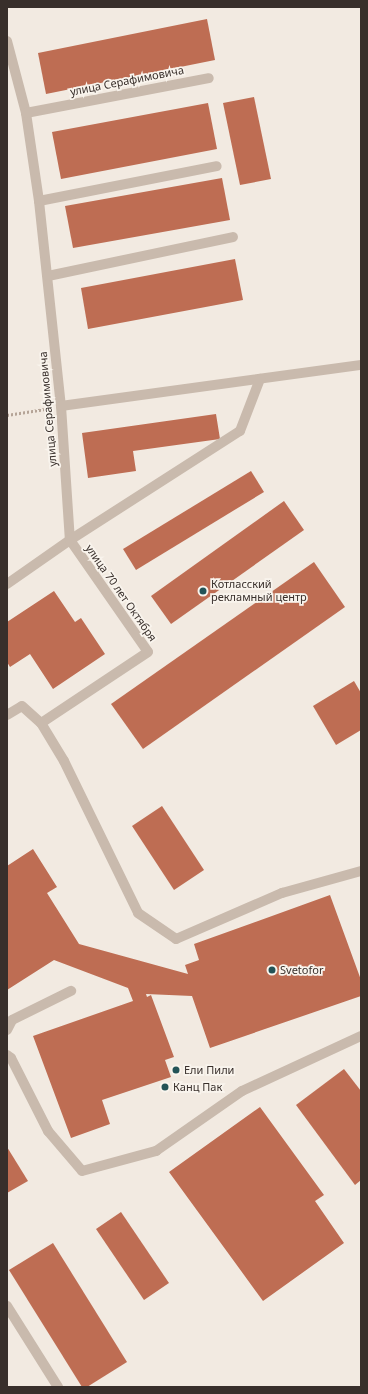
<!DOCTYPE html>
<html>
<head>
<meta charset="utf-8">
<style>
  body { margin:0 }
  #map { position:relative; width:368px; height:1394px; overflow:hidden; background:#f2eae1; font-family:"Noto Sans",sans-serif }
  div>[style] { position:absolute }
  [style*='--x'] { left:calc(var(--x)*1px); top:calc(var(--y)*1px); width:calc(var(--w)*1px); rotate:calc(var(--a)*1deg) }
  .building>* { inset:0; background:#be6d53 }
  .path>* { height:2.5px; margin-top:-1.25px; transform-origin:0; background:repeating-linear-gradient(90deg,#b5a497 0 2px,transparent 0 4px) }
  .lane>* { height:10px; margin:-5px; padding:0 5px; transform-origin:5px; border-radius:5px; background:#c9baad }
  .street>* { height:10px; margin:-5px; padding:0 5px; transform-origin:5px; border-radius:5px; background:#c9baad }
  .dots>* { width:11px; height:11px; translate:-50% -50%; box-sizing:border-box; border:2px solid #f9f4ed; border-radius:50% }
  span { translate:-50% -50%; white-space:nowrap; text-align:center; line-height:1.15; -webkit-text-stroke:3.5px #f9f4ed; paint-order:stroke }
  .street-label { font-size:11px; color:#382f2b }
  .poi-label { font-size:11px; color:#382f2b }
  .left { translate:0 -50%; text-align:left }
  .frame { position:absolute; inset:0; border:8px solid #382f2b; pointer-events:none }
</style>
</head>
<body>
<div id="map">
  <div class="building">
    <i style="clip-path:polygon(207px 19px,215px 60px,46px 94px,38px 53px)"></i>
    <i style="clip-path:polygon(254px 97px,271px 179px,240px 185px,223px 103px)"></i>
    <i style="clip-path:polygon(208px 103px,217px 149px,61px 179px,52px 132px)"></i>
    <i style="clip-path:polygon(222px 178px,230px 220px,73px 248px,65px 206px)"></i>
    <i style="clip-path:polygon(235px 259px,243px 300px,88px 329px,81px 288px)"></i>
    <i style="clip-path:polygon(216px 414px,220px 439px,133px 451px,136px 471px,88px 478px,82px 433px)"></i>
    <i style="clip-path:polygon(251px 471px,264px 492px,136px 570px,123px 549px)"></i>
    <i style="clip-path:polygon(284px 501px,304px 530px,171px 624px,151px 596px)"></i>
    <i style="clip-path:polygon(314px 562px,345px 607px,143px 749px,111px 704px)"></i>
    <i style="clip-path:polygon(54px 591px,75px 622px,81px 618px,105px 654px,53px 689px,30px 654px,10px 667px,7px 662px,7px 622px)"></i>
    <i style="clip-path:polygon(354px 681px,361px 693px,361px 730px,336px 745px,313px 706px)"></i>
    <i style="clip-path:polygon(162px 806px,204px 870px,174px 890px,132px 826px)"></i>
    <i style="clip-path:polygon(33px 849px,57px 887px,47px 893px,79px 944px,188px 974px,185px 965px,199px 960px,194px 944px,330px 895px,361px 980px,361px 996px,210px 1048px,192px 996px,146px 994px,147px 997px,151px 995px,174px 1057px,165px 1060px,171px 1077px,102px 1100px,110px 1124px,71px 1138px,33px 1036px,133px 1001px,128px 988px,54px 960px,7px 990px,7px 866px)"></i>
    <i style="clip-path:polygon(344px 1069px,361px 1091px,361px 1180px,355px 1185px,296px 1105px)"></i>
    <i style="clip-path:polygon(260px 1107px,324px 1195px,315px 1201px,344px 1243px,263px 1301px,169px 1172px)"></i>
    <i style="clip-path:polygon(7px 1147px,28px 1181px,7px 1193px)"></i>
    <i style="clip-path:polygon(121px 1212px,169px 1283px,144px 1300px,96px 1229px)"></i>
    <i style="clip-path:polygon(53px 1243px,127px 1362px,87px 1387px,82px 1387px,9px 1270px)"></i>
  </div>
  <div class="path">
    <i style="--x:7;--y:415;--w:39;--a:-9"></i>
  </div>
  <div class="lane">
    <i style="--x:7;--y:715;--w:17;--a:-31"></i>
    <i style="--x:22;--y:706;--w:25;--a:42"></i>
    <i style="--x:41;--y:723;--w:44;--a:58.8"></i>
    <i style="--x:64;--y:761;--w:169;--a:64"></i>
    <i style="--x:138;--y:913;--w:46;--a:34.4"></i>
    <i style="--x:176;--y:939;--w:116;--a:-23.5"></i>
    <i style="--x:282;--y:893;--w:82;--a:-15.6"></i>
    <i style="--x:7;--y:1030;--w:11;--a:-63"></i>
    <i style="--x:12;--y:1020;--w:66;--a:-26.2"></i>
    <i style="--x:7;--y:1055;--w:5;--a:37"></i>
    <i style="--x:11;--y:1058;--w:82;--a:63.1"></i>
    <i style="--x:48;--y:1131;--w:52;--a:49.6"></i>
    <i style="--x:82;--y:1171;--w:77;--a:-15.1"></i>
    <i style="--x:156;--y:1151;--w:105;--a:-34.9"></i>
    <i style="--x:242;--y:1091;--w:131;--a:-24.8"></i>
    <i style="--x:7;--y:1306;--w:96;--a:57.8"></i>
  </div>
  <div class="street">
    <i style="--x:7;--y:41;--w:74;--a:75.2"></i>
    <i style="--x:26;--y:113;--w:89;--a:81.6"></i>
    <i style="--x:39;--y:201;--w:206;--a:83.9"></i>
    <i style="--x:61;--y:406;--w:134;--a:86.2"></i>
    <i style="--x:70;--y:540;--w:136;--a:55.1"></i>
    <i style="--x:148;--y:652;--w:128;--a:146.4"></i>
    <i style="--x:26;--y:113;--w:186;--a:-10.8"></i>
    <i style="--x:39;--y:201;--w:181;--a:-11.1"></i>
    <i style="--x:48;--y:276;--w:189;--a:-11.9"></i>
    <i style="--x:61;--y:406;--w:303;--a:-7.8"></i>
    <i style="--x:7;--y:584;--w:77;--a:-34.9"></i>
    <i style="--x:70;--y:540;--w:202;--a:-32.7"></i>
    <i style="--x:240;--y:431;--w:56;--a:-69"></i>
  </div>
  <div class="dots">
    <i style="left:203px;top:591px;background:#235357"></i>
    <i style="left:272px;top:970px;background:#235357"></i>
    <i style="left:176px;top:1070px;background:#235357"></i>
    <i style="left:165px;top:1087px;background:#235357"></i>
  </div>
  <div class="street-label">
    <span style="left:127px;top:81px;rotate:-11deg">улица Серафимовича</span>
    <span style="left:48px;top:409px;rotate:-95deg">улица Серафимовича</span>
    <span style="left:121px;top:593px;rotate:55deg">улица 70 лет Октября</span>
  </div>
  <div class="poi-label">
    <span class="left" style="left:211px;top:591px">Котласский<br>рекламный центр</span>
    <span class="left" style="left:280px;top:970px">Svetofor</span>
    <span class="left" style="left:184px;top:1070px">Ели Пили</span>
    <span class="left" style="left:173px;top:1087px">Канц Пак</span>
  </div>
  <div class="frame"></div>
</div>
</body>
</html>
